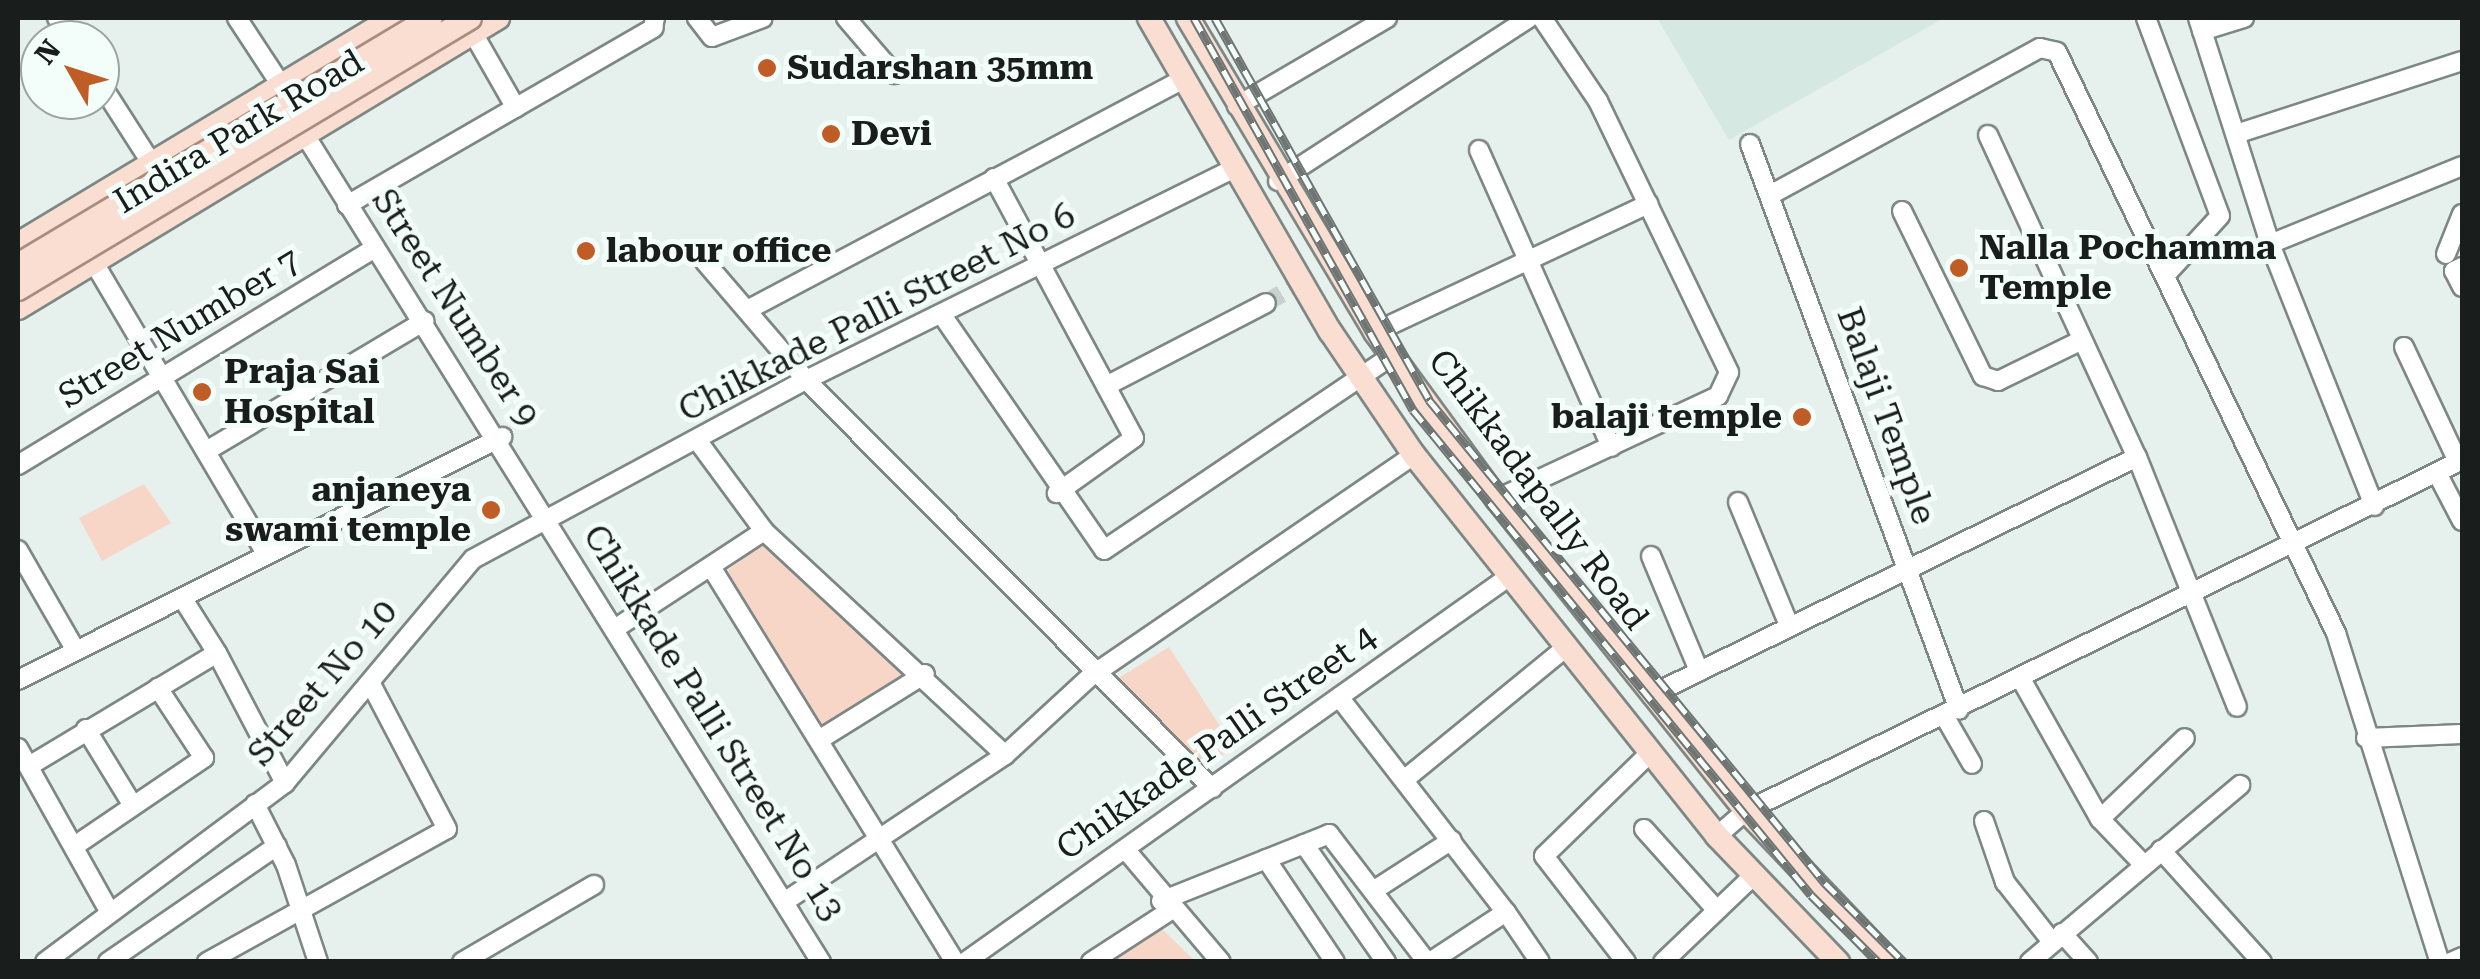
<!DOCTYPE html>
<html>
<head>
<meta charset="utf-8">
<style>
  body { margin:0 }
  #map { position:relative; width:2480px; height:979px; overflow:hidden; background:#e6f1ed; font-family:"Roboto Serif",serif }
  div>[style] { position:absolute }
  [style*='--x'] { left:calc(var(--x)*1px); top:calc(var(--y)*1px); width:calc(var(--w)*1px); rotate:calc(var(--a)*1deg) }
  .built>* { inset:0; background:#d5e9e2 }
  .green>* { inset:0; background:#f7d6c7 }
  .minor-tunnel>* { height:18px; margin-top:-9px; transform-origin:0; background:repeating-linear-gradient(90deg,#c7d1ce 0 18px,transparent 0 27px) }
  .roads { filter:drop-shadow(2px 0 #7d8783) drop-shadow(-2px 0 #7d8783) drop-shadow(0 2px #7d8783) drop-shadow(0 -2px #7d8783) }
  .minor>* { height:18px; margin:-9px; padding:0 9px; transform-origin:9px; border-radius:9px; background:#fff }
  .major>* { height:22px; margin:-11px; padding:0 11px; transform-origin:11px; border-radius:11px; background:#f9ded1 }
  .rail>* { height:9px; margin-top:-4.5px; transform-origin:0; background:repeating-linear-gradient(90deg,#f3fefa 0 15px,#6e7573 0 30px); box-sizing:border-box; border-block:2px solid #6e7573 }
  .bridges { filter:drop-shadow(2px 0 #a88c7e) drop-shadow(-2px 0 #a88c7e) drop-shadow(0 2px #a88c7e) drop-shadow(0 -2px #a88c7e) }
  .major-bridge>* { height:22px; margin:-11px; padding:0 11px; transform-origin:11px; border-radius:11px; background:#f9ded1 }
  .dots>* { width:28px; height:28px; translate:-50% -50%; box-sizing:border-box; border:5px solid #f3fefa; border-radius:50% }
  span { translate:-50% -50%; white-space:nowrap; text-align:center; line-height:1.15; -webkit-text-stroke:10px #f3fefa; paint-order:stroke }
  .poi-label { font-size:35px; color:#191d1b; font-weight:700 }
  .left { translate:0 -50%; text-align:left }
  .right { translate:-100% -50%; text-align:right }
  .street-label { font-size:35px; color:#191d1b }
  .frame { position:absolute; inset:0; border:20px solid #191d1b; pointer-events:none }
  .north { position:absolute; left:20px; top:20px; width:100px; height:100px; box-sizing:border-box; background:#f3fefa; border:2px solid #9ca4a1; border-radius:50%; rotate:309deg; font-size:28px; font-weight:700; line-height:40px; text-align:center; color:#191d1b }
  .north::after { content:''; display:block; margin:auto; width:35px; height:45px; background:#c05c25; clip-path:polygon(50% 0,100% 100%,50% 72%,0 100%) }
</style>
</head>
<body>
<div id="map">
  <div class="built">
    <i style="clip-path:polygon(1657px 18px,1944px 18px,1729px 140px)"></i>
  </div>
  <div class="green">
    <i style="clip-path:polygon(144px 484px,171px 523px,102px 561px,79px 518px)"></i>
    <i style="clip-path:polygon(770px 539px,914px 670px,824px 730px,725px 572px)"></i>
    <i style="clip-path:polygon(1169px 647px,1233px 746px,1203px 772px,1112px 682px)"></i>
    <i style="clip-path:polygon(1157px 924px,1195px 961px,1108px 962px)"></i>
  </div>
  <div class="minor-tunnel">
    <i style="--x:1266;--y:303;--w:41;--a:-31"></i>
  </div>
  <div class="roads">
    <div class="minor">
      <i style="--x:57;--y:18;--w:27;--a:56"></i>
      <i style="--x:237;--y:18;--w:84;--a:56.7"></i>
      <i style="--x:697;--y:18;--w:24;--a:52"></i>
      <i style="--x:712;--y:37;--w:54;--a:-20.4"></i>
      <i style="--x:846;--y:18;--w:74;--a:49.4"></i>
      <i style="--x:2146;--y:18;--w:211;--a:69.5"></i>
      <i style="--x:2220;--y:216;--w:75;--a:132.8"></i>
      <i style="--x:2198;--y:18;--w:237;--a:72.3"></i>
      <i style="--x:2270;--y:244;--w:282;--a:68.3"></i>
      <i style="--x:2202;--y:31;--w:44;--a:-17.2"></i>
      <i style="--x:473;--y:33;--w:86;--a:60.2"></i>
      <i style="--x:100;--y:83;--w:96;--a:57.3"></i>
      <i style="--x:1237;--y:106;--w:174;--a:-30.4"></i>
      <i style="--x:2236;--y:134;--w:237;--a:-17.9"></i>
      <i style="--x:305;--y:135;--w:975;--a:58.04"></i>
      <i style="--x:1988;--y:135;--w:355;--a:65.2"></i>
      <i style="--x:2137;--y:457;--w:269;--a:68.2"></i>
      <i style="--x:1750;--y:144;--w:603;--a:69.73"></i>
      <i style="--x:1479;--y:150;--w:325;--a:66"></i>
      <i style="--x:994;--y:178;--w:295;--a:61.7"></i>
      <i style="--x:1134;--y:438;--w:95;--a:144.5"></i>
      <i style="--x:1278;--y:181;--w:299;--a:-33"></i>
      <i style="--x:1772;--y:194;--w:305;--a:-28.6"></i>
      <i style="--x:2040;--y:48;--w:17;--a:13"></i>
      <i style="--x:2057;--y:52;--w:645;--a:64.35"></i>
      <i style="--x:2336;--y:633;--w:345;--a:72.5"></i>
      <i style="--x:347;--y:205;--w:354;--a:-30"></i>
      <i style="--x:653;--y:28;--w:10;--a:-79"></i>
      <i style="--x:1902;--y:211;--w:184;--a:63.9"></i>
      <i style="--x:1983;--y:376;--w:16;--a:18"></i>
      <i style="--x:1998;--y:381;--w:91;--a:-26"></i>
      <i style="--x:2270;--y:244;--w:207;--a:-22.1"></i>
      <i style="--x:2446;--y:254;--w:43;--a:-68.2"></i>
      <i style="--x:93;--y:261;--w:340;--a:59.4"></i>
      <i style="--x:705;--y:262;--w:155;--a:49.4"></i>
      <i style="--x:806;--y:380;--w:576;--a:45.14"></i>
      <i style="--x:2462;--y:267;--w:9;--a:153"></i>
      <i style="--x:2454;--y:271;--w:18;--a:63"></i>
      <i style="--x:751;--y:308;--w:490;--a:-27.9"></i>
      <i style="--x:942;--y:315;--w:285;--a:55.4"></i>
      <i style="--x:1104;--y:550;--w:347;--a:-34"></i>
      <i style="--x:1375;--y:332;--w:302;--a:-25.1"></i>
      <i style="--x:2404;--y:347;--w:127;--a:64.8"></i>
      <i style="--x:1106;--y:386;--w:180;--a:-27.4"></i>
      <i style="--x:697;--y:440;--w:113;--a:53.6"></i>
      <i style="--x:764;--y:531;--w:329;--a:42.9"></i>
      <i style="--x:208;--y:450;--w:252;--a:-30.8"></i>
      <i style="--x:18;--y:465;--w:418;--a:-31.3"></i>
      <i style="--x:2437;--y:473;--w:54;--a:62.5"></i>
      <i style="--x:1497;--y:499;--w:244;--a:-25"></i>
      <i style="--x:1718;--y:396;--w:26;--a:-65"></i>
      <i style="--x:1729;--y:372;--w:301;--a:-115.8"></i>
      <i style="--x:1598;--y:101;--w:100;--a:-124"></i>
      <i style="--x:1738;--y:502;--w:133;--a:67.5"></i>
      <i style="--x:18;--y:550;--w:116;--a:60.1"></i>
      <i style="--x:1651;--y:556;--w:125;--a:67.3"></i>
      <i style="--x:713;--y:570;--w:461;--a:58.3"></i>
      <i style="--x:619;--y:626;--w:173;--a:-33.2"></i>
      <i style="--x:217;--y:653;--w:147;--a:62.4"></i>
      <i style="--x:2021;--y:679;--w:161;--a:60.6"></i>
      <i style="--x:2100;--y:819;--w:64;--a:46.3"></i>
      <i style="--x:18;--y:680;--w:542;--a:-26.66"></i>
      <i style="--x:1651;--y:695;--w:541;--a:-26.09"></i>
      <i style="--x:1339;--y:697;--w:272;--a:52.2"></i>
      <i style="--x:1506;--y:912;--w:91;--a:146.7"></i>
      <i style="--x:1945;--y:717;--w:54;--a:60.1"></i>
      <i style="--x:86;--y:729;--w:88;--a:58.5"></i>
      <i style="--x:822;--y:738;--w:121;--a:-31.9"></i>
      <i style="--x:2366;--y:738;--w:96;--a:-2.4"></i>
      <i style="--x:18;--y:748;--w:187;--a:60.8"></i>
      <i style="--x:29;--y:766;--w:219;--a:-31"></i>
      <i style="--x:217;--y:653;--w:64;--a:-122.2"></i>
      <i style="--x:1404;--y:780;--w:207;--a:-39.3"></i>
      <i style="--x:255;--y:804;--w:68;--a:63.1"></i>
      <i style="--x:286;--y:865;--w:102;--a:71.7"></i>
      <i style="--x:2100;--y:819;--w:117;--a:-43.6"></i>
      <i style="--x:1984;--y:821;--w:65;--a:71"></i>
      <i style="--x:2005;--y:882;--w:76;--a:51.9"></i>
      <i style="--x:1644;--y:829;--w:105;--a:48.1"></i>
      <i style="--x:1717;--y:836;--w:38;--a:-41"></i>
      <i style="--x:1746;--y:811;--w:797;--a:-26.12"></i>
      <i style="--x:1304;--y:844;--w:144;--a:55.2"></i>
      <i style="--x:76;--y:845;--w:155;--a:-34.2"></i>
      <i style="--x:204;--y:758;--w:84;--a:-123.3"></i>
      <i style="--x:1125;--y:849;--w:148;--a:49.7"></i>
      <i style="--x:2161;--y:850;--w:151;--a:48"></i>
      <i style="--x:1266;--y:859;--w:124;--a:56.2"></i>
      <i style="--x:1376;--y:889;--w:90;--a:-32.8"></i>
      <i style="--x:1161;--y:901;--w:181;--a:-21.7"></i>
      <i style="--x:1329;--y:834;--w:161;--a:52.6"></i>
      <i style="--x:784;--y:902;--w:265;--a:-33.6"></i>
      <i style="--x:1005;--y:755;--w:117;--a:-42.6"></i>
      <i style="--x:1091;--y:676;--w:391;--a:-34.4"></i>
      <i style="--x:1506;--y:912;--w:60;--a:55.8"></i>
      <i style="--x:2062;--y:933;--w:39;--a:48"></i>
      <i style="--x:45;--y:962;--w:299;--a:-36.7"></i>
      <i style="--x:285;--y:783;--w:292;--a:-50"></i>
      <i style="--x:473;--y:559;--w:378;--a:-28.3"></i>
      <i style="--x:806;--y:380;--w:479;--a:-26.3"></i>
      <i style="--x:108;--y:962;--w:205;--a:-34.5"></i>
      <i style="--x:207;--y:962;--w:274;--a:-29"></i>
      <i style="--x:447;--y:829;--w:164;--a:-117.7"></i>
      <i style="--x:462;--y:962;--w:153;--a:-30.3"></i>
      <i style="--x:965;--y:962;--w:664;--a:-35.32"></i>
      <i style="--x:1091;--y:962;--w:95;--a:-33"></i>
      <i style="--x:1626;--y:962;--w:134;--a:-127.7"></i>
      <i style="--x:1544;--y:856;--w:146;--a:-44.2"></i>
      <i style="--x:1663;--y:962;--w:126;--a:-43.7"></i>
      <i style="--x:2030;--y:962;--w:275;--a:-40.1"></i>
      <i style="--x:2451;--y:962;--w:12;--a:-24"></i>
    </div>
    <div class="major">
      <i style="--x:1149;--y:18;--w:362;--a:60"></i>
      <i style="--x:1330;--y:331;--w:150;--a:55.9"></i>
      <i style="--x:1414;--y:455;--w:487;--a:51.5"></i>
      <i style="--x:1717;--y:836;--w:175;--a:46.2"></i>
      <i style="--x:1188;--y:18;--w:365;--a:59.2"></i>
      <i style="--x:1375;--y:332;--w:207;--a:53.9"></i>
      <i style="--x:1497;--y:499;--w:399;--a:51.4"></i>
      <i style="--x:1746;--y:811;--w:209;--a:46.4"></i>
      <i style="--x:18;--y:244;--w:438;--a:-31.1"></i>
      <i style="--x:18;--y:308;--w:561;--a:-31.14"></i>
    </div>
  </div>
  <div class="rail">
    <i style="--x:1194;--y:18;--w:449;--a:60.8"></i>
    <i style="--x:1413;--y:410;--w:627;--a:50.63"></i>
    <i style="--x:1811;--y:895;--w:95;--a:45"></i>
    <i style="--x:1215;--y:18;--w:438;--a:60.7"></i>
    <i style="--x:1429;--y:400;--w:625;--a:50.65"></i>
    <i style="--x:1825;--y:883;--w:112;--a:45"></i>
  </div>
  <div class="bridges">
    <div class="major-bridge">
      <i style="--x:18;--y:265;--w:481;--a:-30.9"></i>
      <i style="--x:18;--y:289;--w:527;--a:-30.95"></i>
    </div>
  </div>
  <div class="dots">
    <i style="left:767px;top:68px;background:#c05c25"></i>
    <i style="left:831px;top:134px;background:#c05c25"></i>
    <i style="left:586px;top:251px;background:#c05c25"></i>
    <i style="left:1959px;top:268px;background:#c05c25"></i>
    <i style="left:202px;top:392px;background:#c05c25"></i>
    <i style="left:1802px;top:417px;background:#c05c25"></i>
    <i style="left:491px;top:510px;background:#c05c25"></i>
  </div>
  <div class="poi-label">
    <span class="left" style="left:787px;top:68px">Sudarshan 35mm</span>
    <span class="left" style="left:851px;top:134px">Devi</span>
    <span class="left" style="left:1979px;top:268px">Nalla Pochamma<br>Temple</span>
    <span class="left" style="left:606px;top:251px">labour office</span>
    <span class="left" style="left:224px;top:392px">Praja Sai<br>Hospital</span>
    <span class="right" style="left:1782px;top:417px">balaji temple</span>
    <span class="right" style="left:471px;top:510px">anjaneya<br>swami temple</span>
  </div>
  <div class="street-label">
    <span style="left:239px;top:132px;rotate:-31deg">Indira Park Road</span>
    <span style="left:455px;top:308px;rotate:57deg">Street Number 9</span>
    <span style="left:877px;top:313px;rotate:-27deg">Chikkade Palli Street No 6</span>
    <span style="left:180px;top:329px;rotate:-31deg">Street Number 7</span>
    <span style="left:1886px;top:416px;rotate:70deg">Balaji Temple</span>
    <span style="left:1538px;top:490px;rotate:53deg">Chikkadapally Road</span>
    <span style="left:323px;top:683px;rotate:-49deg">Street No 10</span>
    <span style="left:713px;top:723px;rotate:58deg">Chikkade Palli Street No 13</span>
    <span style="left:1217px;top:743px;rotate:-35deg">Chikkade Palli Street 4</span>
  </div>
  <div class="frame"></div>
  <div class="north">N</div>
</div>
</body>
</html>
